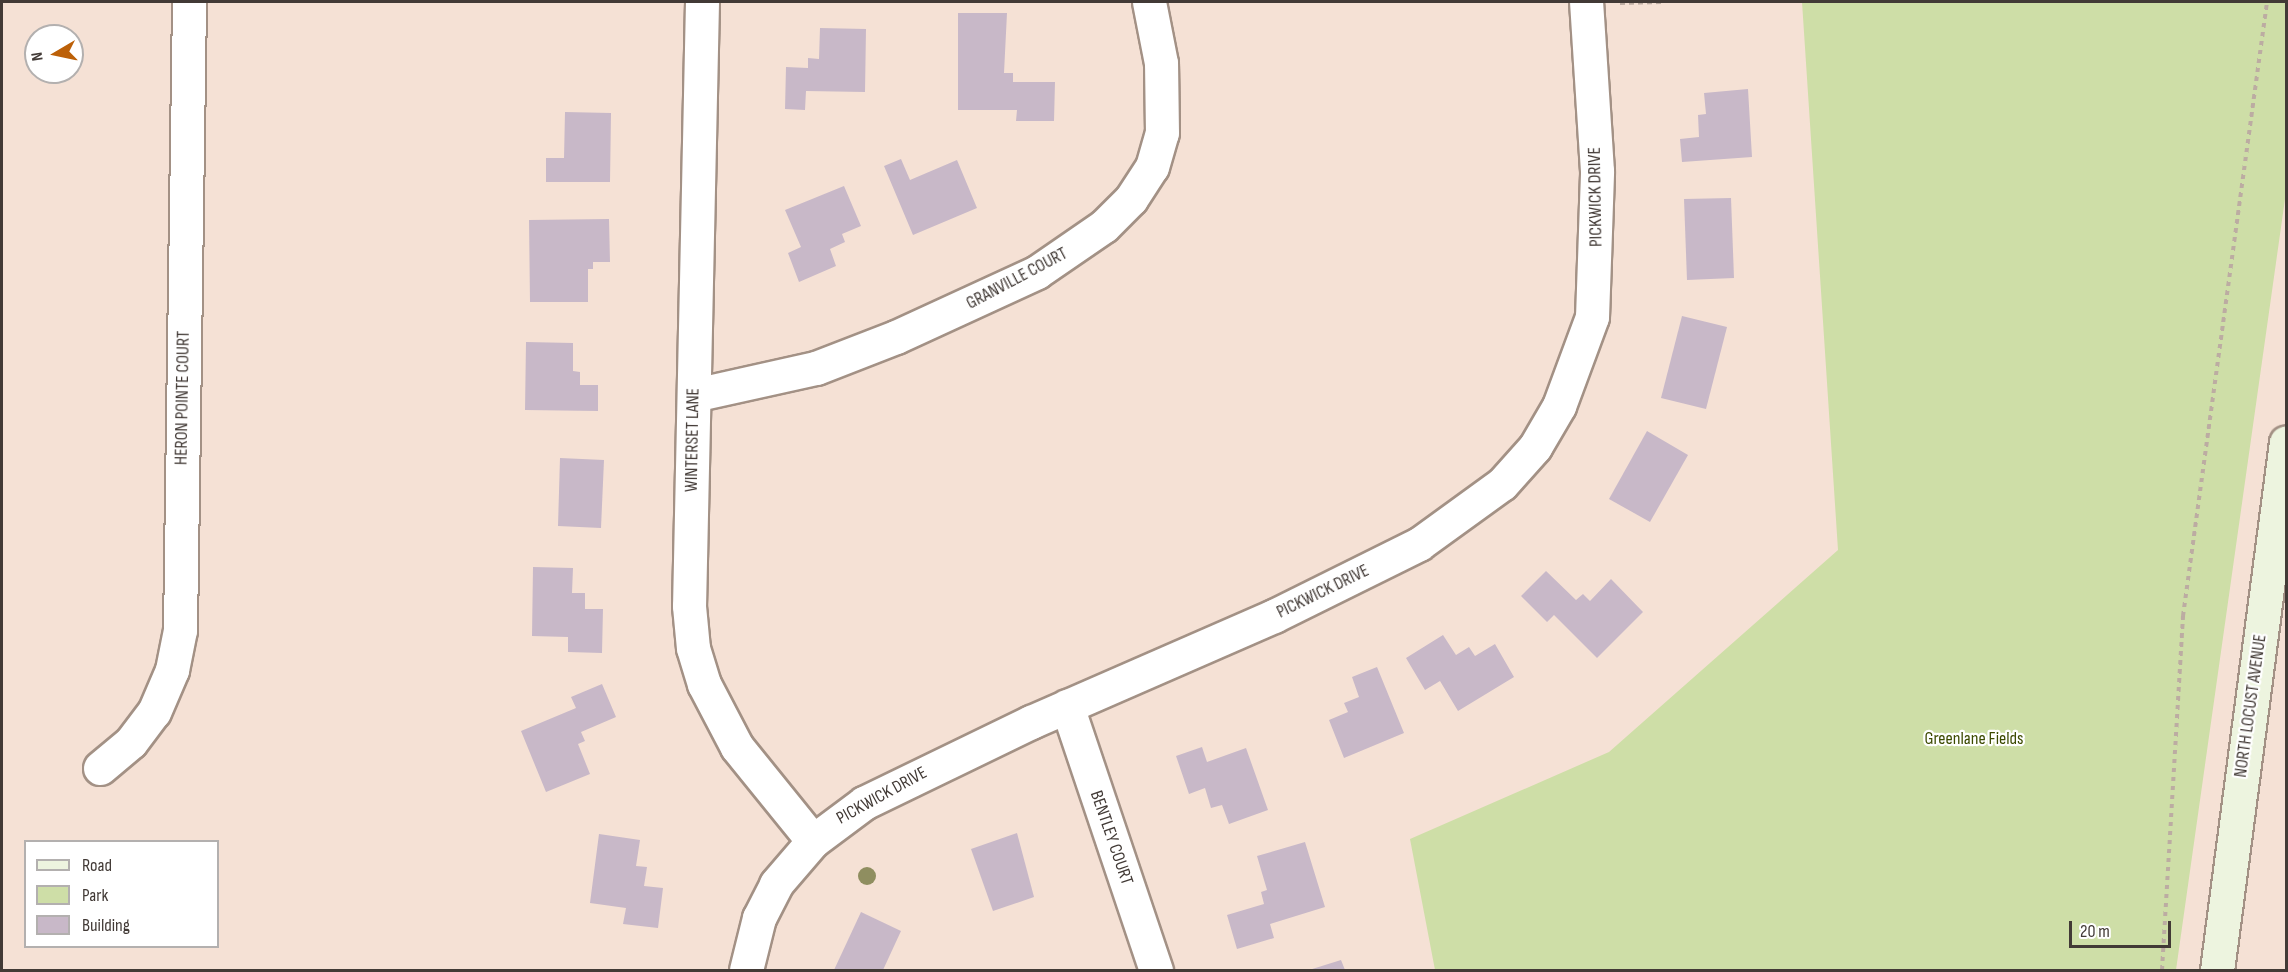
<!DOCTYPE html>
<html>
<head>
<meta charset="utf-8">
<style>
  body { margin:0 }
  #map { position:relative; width:2288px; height:972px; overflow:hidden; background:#f5e1d5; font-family:"Sofia Sans Condensed",sans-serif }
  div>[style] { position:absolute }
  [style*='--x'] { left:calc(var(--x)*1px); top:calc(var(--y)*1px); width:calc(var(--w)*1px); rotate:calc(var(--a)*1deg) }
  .green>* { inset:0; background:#cedea7 }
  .building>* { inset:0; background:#c8b8c8 }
  .path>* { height:4px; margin-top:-2px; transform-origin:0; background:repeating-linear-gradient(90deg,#bcaca2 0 4.5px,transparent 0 9px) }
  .roads { filter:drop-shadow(2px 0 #a39185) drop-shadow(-2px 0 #a39185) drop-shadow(0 2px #a39185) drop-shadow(0 -2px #a39185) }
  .street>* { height:33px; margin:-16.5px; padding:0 16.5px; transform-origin:16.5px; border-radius:16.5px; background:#fff }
  .secondary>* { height:33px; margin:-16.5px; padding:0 16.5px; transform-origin:16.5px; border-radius:16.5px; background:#edf4df }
  .trees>* { width:18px; height:18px; margin:-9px; border-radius:50%; background:#8f8e60 }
  span { translate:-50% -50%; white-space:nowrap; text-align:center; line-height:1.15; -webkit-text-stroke:4.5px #fff; paint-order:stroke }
  .street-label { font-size:18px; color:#423a36 }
  .park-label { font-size:18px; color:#3c4a00 }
  .frame { position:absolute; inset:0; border:3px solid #423a36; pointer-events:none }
  .legend { position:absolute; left:24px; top:840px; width:195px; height:108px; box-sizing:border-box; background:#fff; border:2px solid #b3b0af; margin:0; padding:8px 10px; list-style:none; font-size:18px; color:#423a36 }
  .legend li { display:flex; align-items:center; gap:12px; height:30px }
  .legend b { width:30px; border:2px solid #b3b0af }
  .north { position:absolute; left:24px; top:24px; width:60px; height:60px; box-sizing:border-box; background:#fff; border:2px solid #b3b0af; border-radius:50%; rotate:261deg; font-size:16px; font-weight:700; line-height:24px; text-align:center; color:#423a36 }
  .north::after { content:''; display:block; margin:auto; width:21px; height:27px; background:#bc6008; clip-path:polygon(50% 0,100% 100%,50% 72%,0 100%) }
  .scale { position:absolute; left:2069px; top:921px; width:102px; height:27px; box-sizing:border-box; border:3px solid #423a36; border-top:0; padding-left:8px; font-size:18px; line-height:21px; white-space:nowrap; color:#423a36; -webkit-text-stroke:4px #fff; paint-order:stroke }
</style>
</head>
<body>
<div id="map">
  <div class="green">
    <i style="clip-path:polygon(1802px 2px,2286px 2px,2286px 192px,2176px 970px,1435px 970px,1410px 839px,1609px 752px,1838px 550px)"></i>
  </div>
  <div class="building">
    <i style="clip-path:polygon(958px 13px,1007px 13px,1004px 73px,1013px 73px,1013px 82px,1055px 82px,1054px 121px,1016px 121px,1017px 110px,958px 110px)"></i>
    <i style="clip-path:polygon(820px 28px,866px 29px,865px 92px,806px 91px,805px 110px,785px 109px,786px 67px,808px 68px,808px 58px,819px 59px)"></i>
    <i style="clip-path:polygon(1748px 89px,1752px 157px,1682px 162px,1680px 139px,1699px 137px,1698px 115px,1706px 114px,1704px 93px)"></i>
    <i style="clip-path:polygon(565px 112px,611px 113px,610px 182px,546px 182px,546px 158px,564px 158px)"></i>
    <i style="clip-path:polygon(901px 159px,910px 180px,957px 160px,977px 208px,913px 235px,884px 166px)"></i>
    <i style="clip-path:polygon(844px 186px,861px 226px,842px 234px,845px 242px,830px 249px,836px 266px,799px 282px,788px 253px,801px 247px,785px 210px)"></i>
    <i style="clip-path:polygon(1731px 198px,1734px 278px,1687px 280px,1684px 199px)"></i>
    <i style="clip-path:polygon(609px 219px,610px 262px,593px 262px,593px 269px,588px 269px,588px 302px,530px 302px,529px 220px)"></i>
    <i style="clip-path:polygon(1682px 316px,1727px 327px,1706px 409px,1661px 398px)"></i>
    <i style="clip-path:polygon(526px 342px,573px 343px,573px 371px,580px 372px,580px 385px,598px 385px,598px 411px,525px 410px)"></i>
    <i style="clip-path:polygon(1647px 431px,1688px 455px,1650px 522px,1609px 499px)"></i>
    <i style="clip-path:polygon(560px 458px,604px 460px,601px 528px,558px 526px)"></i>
    <i style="clip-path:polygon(533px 567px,573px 568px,572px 593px,585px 593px,585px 609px,603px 609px,602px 653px,568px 652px,568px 637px,532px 636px)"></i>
    <i style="clip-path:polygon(1546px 571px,1576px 600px,1583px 594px,1590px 601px,1611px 579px,1643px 612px,1597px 658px,1554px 615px,1547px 622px,1521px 596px)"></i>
    <i style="clip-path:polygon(1443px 635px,1456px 655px,1469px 647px,1475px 656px,1495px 644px,1514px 677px,1458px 711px,1440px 681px,1425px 690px,1406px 658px)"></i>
    <i style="clip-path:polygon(1377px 667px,1404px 733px,1344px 758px,1329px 720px,1348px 712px,1344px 703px,1359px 697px,1352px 677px)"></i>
    <i style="clip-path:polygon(602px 684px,616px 717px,581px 732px,585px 741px,578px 744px,590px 774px,546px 792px,521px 731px,576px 708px,571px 697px)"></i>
    <i style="clip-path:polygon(1202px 747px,1207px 762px,1246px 748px,1268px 810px,1229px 824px,1222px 805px,1211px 808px,1205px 788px,1189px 794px,1176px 756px)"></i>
    <i style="clip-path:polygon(1017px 833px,1034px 897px,993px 911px,971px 849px)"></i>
    <i style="clip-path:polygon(599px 834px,640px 840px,636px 866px,647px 867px,644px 886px,663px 888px,658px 928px,623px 924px,626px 908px,590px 903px)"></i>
    <i style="clip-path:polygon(1305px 842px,1325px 907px,1270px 924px,1274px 938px,1237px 949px,1227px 915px,1264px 904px,1261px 892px,1267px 890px,1257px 856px)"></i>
    <i style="clip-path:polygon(861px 912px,901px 931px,883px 970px,834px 970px)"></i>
    <i style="clip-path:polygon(1341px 960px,1345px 970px,1309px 970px)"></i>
  </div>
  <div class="path">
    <i style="--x:1620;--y:3;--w:43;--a:-1.3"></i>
    <i style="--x:2162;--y:970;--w:355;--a:-86.6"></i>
    <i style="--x:2183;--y:616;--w:620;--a:-82.21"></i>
  </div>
  <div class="roads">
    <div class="street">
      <i style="--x:702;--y:2;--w:604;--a:91.23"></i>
      <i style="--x:689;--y:606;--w:42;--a:84.6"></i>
      <i style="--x:693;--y:648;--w:38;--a:73"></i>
      <i style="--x:704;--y:684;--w:71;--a:62.4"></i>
      <i style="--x:737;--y:747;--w:121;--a:51"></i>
      <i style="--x:694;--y:395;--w:125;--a:-12.5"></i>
      <i style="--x:816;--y:368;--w:86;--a:-21.2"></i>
      <i style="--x:896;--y:337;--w:155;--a:-24.7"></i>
      <i style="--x:1037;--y:272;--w:81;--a:-34.5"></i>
      <i style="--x:1104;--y:226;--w:38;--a:-45"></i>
      <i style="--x:1131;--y:199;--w:38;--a:-57"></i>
      <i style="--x:1152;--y:167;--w:35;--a:-74"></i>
      <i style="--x:1162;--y:133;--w:70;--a:-90.8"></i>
      <i style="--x:1161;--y:63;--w:62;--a:-101.1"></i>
      <i style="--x:1067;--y:706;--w:279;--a:71.4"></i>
      <i style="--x:100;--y:768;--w:40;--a:-40"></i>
      <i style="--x:131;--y:742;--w:38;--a:-53"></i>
      <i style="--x:154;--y:712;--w:46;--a:-66.8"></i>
      <i style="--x:172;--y:670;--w:41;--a:-78.7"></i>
      <i style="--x:180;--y:630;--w:628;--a:-89.18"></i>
      <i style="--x:746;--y:970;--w:54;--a:-76"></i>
      <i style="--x:759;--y:918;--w:38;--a:-63"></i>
      <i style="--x:776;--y:884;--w:57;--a:-49.3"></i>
      <i style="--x:813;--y:841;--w:64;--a:-36.7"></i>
      <i style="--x:864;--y:803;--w:186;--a:-25.9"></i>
      <i style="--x:1031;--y:722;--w:265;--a:-23.6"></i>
      <i style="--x:1274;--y:616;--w:162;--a:-26.4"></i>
      <i style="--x:1419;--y:544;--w:102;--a:-35.9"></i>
      <i style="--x:1502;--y:484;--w:50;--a:-48.3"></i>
      <i style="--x:1535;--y:447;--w:48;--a:-59.7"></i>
      <i style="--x:1559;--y:406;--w:95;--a:-69.7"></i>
      <i style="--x:1592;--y:317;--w:146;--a:-88"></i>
      <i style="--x:1597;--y:171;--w:169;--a:-93.7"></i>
    </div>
    <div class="secondary">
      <i style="--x:2217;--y:970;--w:532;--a:-82.55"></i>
    </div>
  </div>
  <div class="trees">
    <i style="left:867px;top:876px"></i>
  </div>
  <div class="street-label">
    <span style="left:1596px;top:197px;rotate:-91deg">PICKWICK DRIVE</span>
    <span style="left:1017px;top:279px;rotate:-28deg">GRANVILLE COURT</span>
    <span style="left:183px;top:398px;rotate:-89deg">HERON POINTE COURT</span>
    <span style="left:693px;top:440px;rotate:-89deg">WINTERSET LANE</span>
    <span style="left:1323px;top:592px;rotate:-26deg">PICKWICK DRIVE</span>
    <span style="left:2251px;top:706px;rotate:-82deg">NORTH LOCUST AVENUE</span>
    <span style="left:882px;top:796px;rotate:-29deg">PICKWICK DRIVE</span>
    <span style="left:1111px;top:838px;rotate:71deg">BENTLEY COURT</span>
  </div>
  <div class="park-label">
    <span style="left:1974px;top:739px">Greenlane Fields</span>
  </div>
  <div class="frame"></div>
  <ul class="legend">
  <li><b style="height:8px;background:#edf4df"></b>Road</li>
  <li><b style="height:16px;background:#cedea7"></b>Park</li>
  <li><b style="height:16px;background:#c8b8c8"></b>Building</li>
  </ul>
  <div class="north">N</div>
  <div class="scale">20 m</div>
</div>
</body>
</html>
